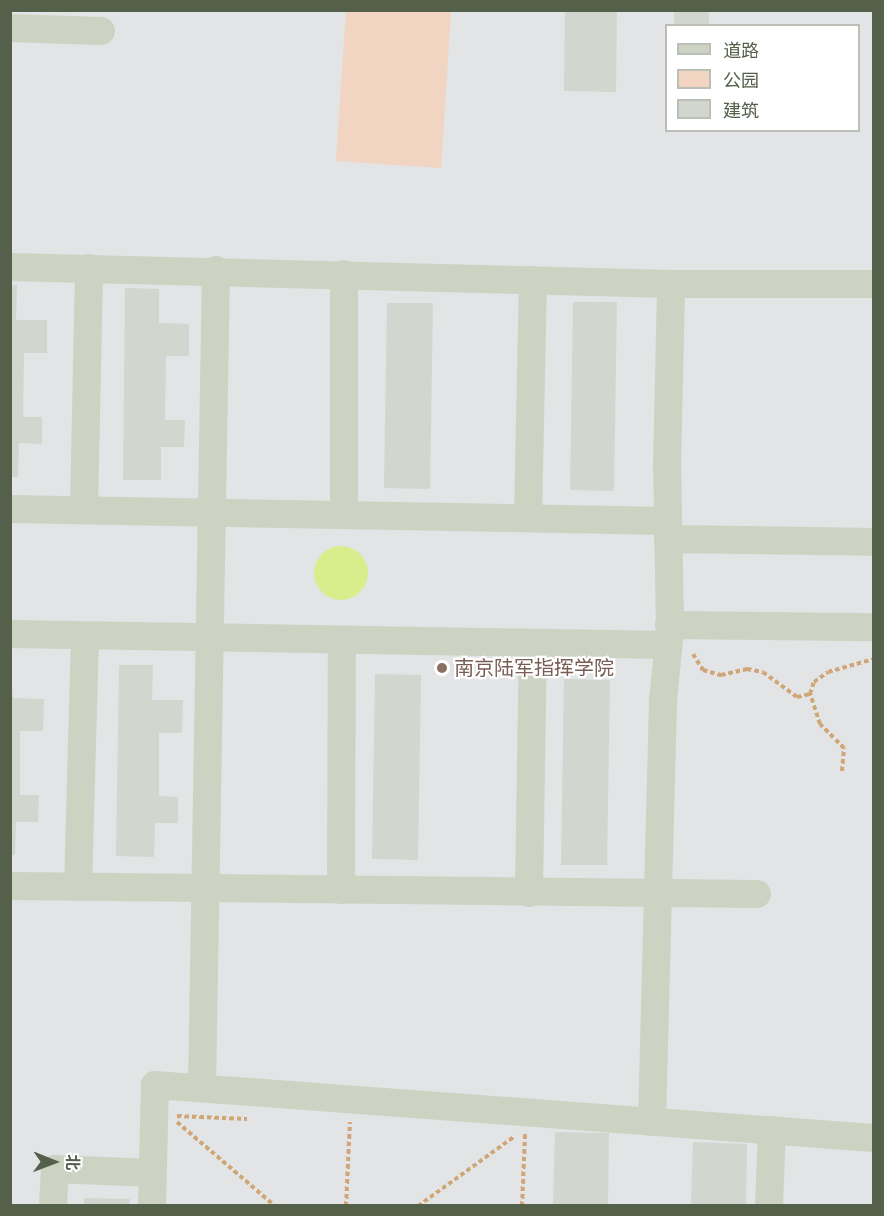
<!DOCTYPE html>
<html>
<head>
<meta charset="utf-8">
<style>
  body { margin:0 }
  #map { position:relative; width:884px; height:1216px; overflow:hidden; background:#f2f2f4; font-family:"Roboto Condensed","Noto Sans SC",sans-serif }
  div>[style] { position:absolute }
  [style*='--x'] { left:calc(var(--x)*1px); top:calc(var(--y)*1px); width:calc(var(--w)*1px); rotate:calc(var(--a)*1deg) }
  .education>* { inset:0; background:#e3e4e5 }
  .green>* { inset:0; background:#f1d4c1 }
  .water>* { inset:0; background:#d8ee8d }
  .round { border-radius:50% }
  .building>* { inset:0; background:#d1d6ce }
  .path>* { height:4px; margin-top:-2px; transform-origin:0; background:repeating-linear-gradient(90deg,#d0a677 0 4.5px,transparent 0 7.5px) }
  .minor>* { height:28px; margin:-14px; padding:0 14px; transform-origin:14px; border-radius:14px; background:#ccd3c2 }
  .dots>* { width:16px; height:16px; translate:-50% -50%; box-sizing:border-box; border:3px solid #fff; border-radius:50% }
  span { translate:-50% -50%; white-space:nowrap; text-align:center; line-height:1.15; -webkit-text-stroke:4.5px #fff; paint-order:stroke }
  .education-label { font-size:20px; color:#785e54 }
  .left { translate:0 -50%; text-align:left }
  .frame { position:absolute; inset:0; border:12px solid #546049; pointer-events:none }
  .legend { position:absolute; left:665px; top:24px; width:195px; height:108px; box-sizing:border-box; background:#fff; border:2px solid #bbbfb6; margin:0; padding:8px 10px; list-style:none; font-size:18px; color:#546049 }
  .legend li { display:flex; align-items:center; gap:12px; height:30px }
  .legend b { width:30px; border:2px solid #bbbfb6 }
  .north { position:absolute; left:24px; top:1132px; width:60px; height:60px; -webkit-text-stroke:4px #fff; paint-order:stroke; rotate:91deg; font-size:16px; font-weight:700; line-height:24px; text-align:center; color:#546049 }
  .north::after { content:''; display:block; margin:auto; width:21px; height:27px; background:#546049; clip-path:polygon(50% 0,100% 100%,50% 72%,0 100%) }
</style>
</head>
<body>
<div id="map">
  <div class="education">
    <i style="clip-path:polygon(evenodd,11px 11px,873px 11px,873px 1205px,11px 1205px,11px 11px,666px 26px,858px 26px,858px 130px,666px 130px,666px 26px)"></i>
  </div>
  <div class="green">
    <i style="clip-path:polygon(346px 11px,451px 11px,441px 168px,336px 161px)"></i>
  </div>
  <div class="water">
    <i class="round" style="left:314px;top:546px;width:54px;height:54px"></i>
  </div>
  <div class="building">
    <i style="clip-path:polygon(565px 10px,617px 10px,616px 92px,564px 91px)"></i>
    <i style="clip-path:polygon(674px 10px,709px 10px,709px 26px,674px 26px)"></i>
    <i style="clip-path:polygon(10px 285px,17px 285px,16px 320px,47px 320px,47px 353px,24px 353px,23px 417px,42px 417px,42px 444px,19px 443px,18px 477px,10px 477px)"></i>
    <i style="clip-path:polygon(125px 288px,159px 289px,159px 323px,189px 324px,189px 356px,166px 356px,165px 420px,185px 420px,184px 447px,161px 447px,161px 480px,123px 480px)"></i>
    <i style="clip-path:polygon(573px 302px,617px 302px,614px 491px,570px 490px)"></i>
    <i style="clip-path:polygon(387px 303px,433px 303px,430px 489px,384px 488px)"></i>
    <i style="clip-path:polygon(10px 664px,13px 698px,44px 699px,43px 731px,20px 731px,20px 795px,39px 795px,38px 822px,16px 822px,15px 855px,10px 855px)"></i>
    <i style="clip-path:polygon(119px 665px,153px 665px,152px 700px,183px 700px,182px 733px,159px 733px,159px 796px,178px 797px,178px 823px,155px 823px,154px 857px,116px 856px)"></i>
    <i style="clip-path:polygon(375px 674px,421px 675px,418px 860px,372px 859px)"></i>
    <i style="clip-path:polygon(564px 679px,610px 680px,607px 865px,561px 865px)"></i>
    <i style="clip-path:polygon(555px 1132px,609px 1133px,608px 1206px,553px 1206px)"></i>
    <i style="clip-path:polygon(693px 1142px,747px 1144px,746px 1206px,691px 1206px)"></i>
    <i style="clip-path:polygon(84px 1198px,130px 1199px,129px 1206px,84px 1206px)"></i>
  </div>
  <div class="path">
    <i style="--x:693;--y:654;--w:19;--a:58"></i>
    <i style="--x:703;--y:670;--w:19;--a:16"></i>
    <i style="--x:721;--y:675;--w:27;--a:-13"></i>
    <i style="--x:747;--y:669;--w:16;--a:11"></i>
    <i style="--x:763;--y:672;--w:42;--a:36.3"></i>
    <i style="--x:797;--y:697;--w:13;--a:-13"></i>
    <i style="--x:842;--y:771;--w:23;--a:-85"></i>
    <i style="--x:844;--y:748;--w:34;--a:-135"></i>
    <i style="--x:820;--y:724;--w:32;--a:-108"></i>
    <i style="--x:810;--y:694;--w:13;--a:-72"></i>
    <i style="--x:814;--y:682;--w:17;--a:-36"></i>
    <i style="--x:828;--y:672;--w:48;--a:-15.8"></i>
    <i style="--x:177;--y:1116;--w:70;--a:2.5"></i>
    <i style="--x:177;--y:1122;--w:129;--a:40.6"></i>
    <i style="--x:346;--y:1206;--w:84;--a:-87.3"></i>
    <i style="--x:418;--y:1206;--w:120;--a:-35.8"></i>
    <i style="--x:522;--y:1206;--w:72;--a:-87.6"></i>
  </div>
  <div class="minor">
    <i style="--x:10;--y:28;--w:91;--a:1.9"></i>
    <i style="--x:10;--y:267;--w:661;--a:1.47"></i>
    <i style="--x:671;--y:284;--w:203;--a:0"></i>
    <i style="--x:10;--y:509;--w:658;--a:1.04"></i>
    <i style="--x:84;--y:510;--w:242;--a:-88.8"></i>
    <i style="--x:344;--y:515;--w:241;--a:-90"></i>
    <i style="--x:528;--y:518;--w:238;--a:-88.8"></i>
    <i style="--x:668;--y:539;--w:206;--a:0.8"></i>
    <i style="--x:669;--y:625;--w:205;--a:0.6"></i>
    <i style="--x:10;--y:634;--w:658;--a:0.96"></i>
    <i style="--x:10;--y:886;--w:747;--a:0.61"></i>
    <i style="--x:78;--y:887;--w:251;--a:-88.4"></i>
    <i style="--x:341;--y:890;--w:250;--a:-89.8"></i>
    <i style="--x:529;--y:893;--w:250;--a:-89.1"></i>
    <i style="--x:202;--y:1088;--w:818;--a:-89.02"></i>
    <i style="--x:652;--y:1122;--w:421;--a:-88.5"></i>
    <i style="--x:663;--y:701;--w:71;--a:-84.4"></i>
    <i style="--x:670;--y:630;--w:164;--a:-91"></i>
    <i style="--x:667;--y:466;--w:182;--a:-88.7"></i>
    <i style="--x:53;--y:1206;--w:37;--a:-87"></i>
    <i style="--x:55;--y:1169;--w:97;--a:2.4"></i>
    <i style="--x:152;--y:1206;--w:121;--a:-88.6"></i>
    <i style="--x:155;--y:1085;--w:721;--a:4.22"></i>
    <i style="--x:769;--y:1206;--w:76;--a:-87.7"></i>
  </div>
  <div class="dots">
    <i style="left:442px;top:668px;background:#8d6e63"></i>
  </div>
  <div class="education-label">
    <span class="left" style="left:454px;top:668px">南京陆军指挥学院</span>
  </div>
  <div class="frame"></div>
  <ul class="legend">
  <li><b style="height:8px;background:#ccd3c2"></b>道路</li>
  <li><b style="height:16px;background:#f1d4c1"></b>公园</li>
  <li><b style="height:16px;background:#d1d6ce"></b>建筑</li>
  </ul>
  <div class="north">北</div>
</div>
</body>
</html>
